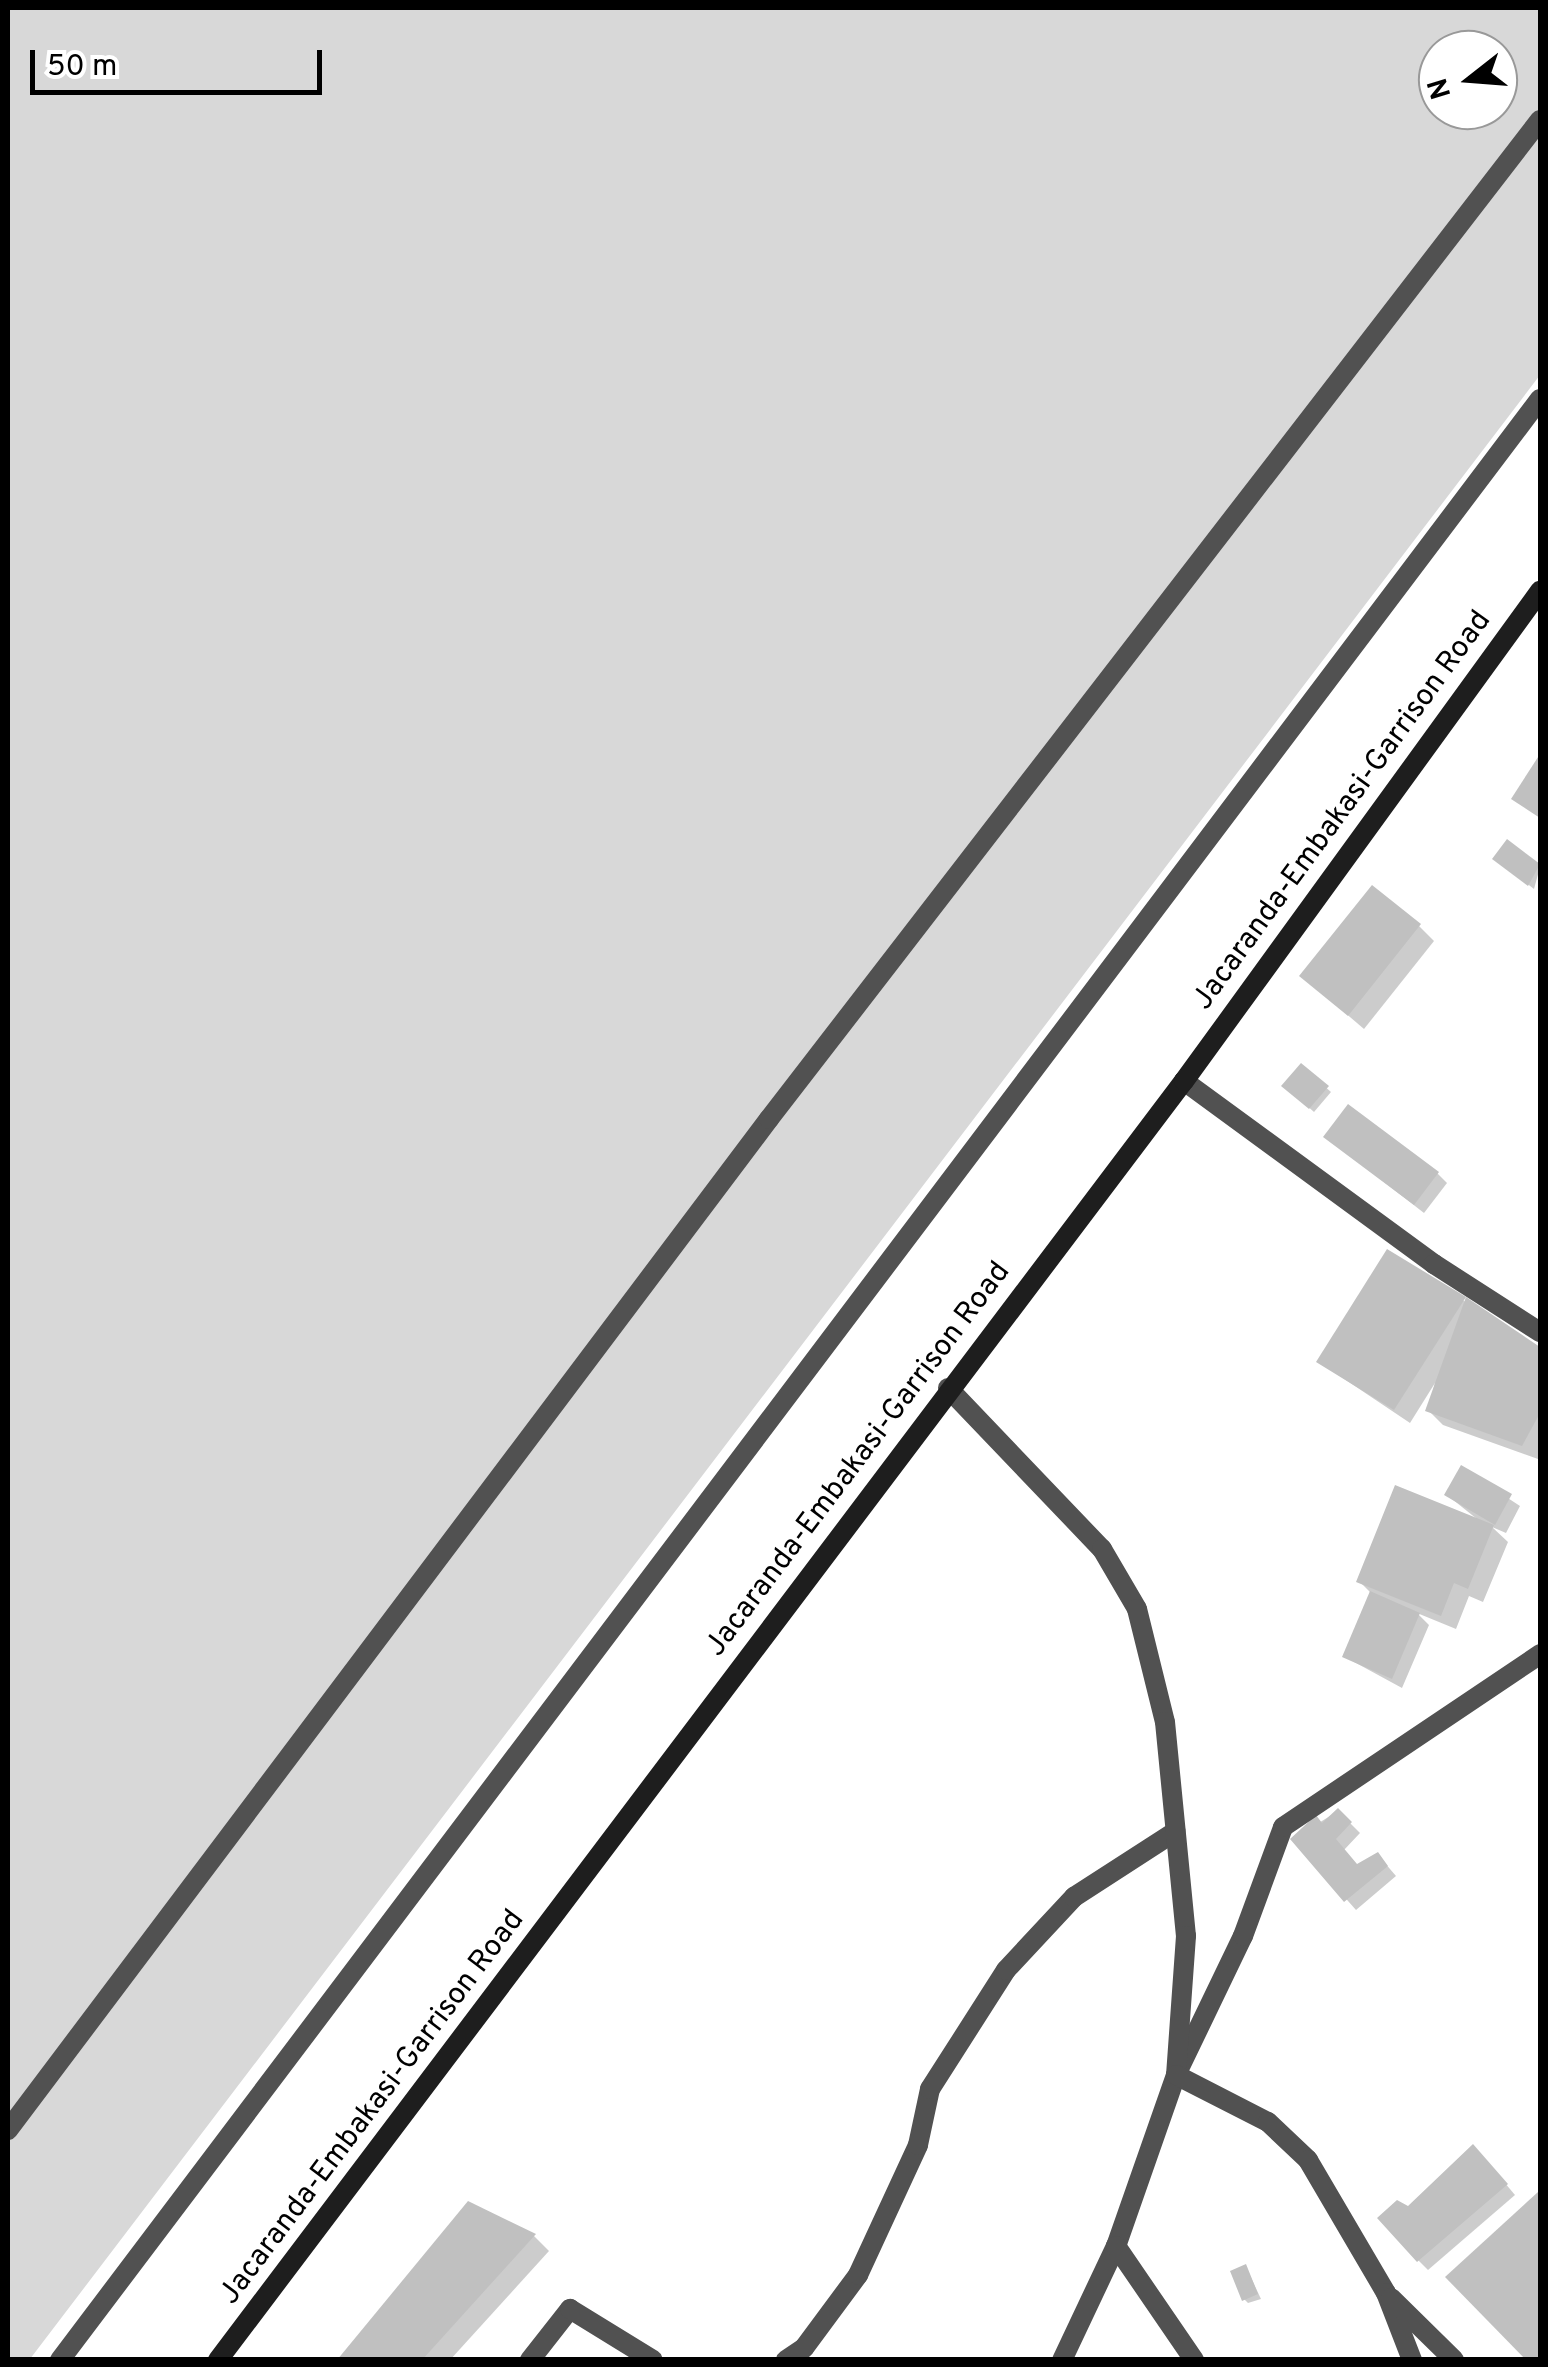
<!DOCTYPE html>
<html>
<head>
<meta charset="utf-8">
<style>
  body { margin:0 }
  #map { position:relative; width:1548px; height:2367px; overflow:hidden; background:#fff; font-family:Overpass,sans-serif }
  div>[style] { position:absolute }
  [style*='--x'] { left:calc(var(--x)*1px); top:calc(var(--y)*1px); width:calc(var(--w)*1px); rotate:calc(var(--a)*1deg) }
  .green>* { inset:0; background:#d8d8d8 }
  .shadow>* { inset:0; background:#0003 }
  .building>* { inset:0; background:#c0c0c0 }
  .lane>* { height:20px; margin:-10px; padding:0 10px; transform-origin:10px; border-radius:10px; background:#515151 }
  .street>* { height:20px; margin:-10px; padding:0 10px; transform-origin:10px; border-radius:10px; background:#515151 }
  .secondary>* { height:20px; margin:-10px; padding:0 10px; transform-origin:10px; border-radius:10px; background:#1e1e1e }
  span { translate:-50% -50%; white-space:nowrap; text-align:center; line-height:1.15; -webkit-text-stroke:8px #fff; paint-order:stroke }
  .street-label { font-size:30px; color:#000 }
  .frame { position:absolute; inset:0; border:10px solid #000; pointer-events:none }
  .north { position:absolute; left:1418px; top:30px; width:100px; height:100px; box-sizing:border-box; background:#fff; border:2px solid #999; border-radius:50%; rotate:253deg; font-size:28px; font-weight:700; line-height:40px; text-align:center; color:#000 }
  .north::after { content:''; display:block; margin:auto; width:35px; height:45px; background:#000; clip-path:polygon(50% 0,100% 100%,50% 72%,0 100%) }
  .scale { position:absolute; left:30px; top:50px; width:292px; height:45px; box-sizing:border-box; border:5px solid #000; border-top:0; padding-left:12px; font-size:30px; line-height:35px; white-space:nowrap; color:#000; -webkit-text-stroke:8px #fff; paint-order:stroke }
</style>
</head>
<body>
<div id="map">
  <div class="green">
    <i style="clip-path:polygon(evenodd,8px 8px,1540px 8px,1540px 375px,30px 2359px,8px 2360px,8px 8px,1438px 50px,1498px 50px,1498px 110px,1438px 110px,1438px 50px)"></i>
  </div>
  <div class="shadow">
    <i style="clip-path:polygon(1507px 843px,1540px 867px,1534px 889px,1500px 863px)"></i>
    <i style="clip-path:polygon(1419px 926px,1434px 941px,1364px 1029px,1302px 976px)"></i>
    <i style="clip-path:polygon(1302px 1066px,1331px 1092px,1314px 1112px,1285px 1086px)"></i>
    <i style="clip-path:polygon(1326px 1137px,1437px 1173px,1447px 1183px,1424px 1213px)"></i>
    <i style="clip-path:polygon(1388px 1252px,1540px 1350px,1538px 1459px,1443px 1425px,1428px 1410px,1435px 1383px,1410px 1423px,1319px 1362px)"></i>
    <i style="clip-path:polygon(1462px 1468px,1520px 1506px,1506px 1533px,1492px 1527px,1508px 1542px,1483px 1602px,1469px 1596px,1456px 1629px,1417px 1613px,1429px 1625px,1402px 1688px,1345px 1657px,1371px 1593px,1359px 1581px,1482px 1523px,1447px 1495px)"></i>
    <i style="clip-path:polygon(1338px 1811px,1360px 1833px,1344px 1850px,1358px 1867px,1378px 1855px,1396px 1876px,1356px 1910px,1293px 1839px)"></i>
    <i style="clip-path:polygon(1483px 2157px,1515px 2195px,1428px 2270px,1418px 2260px,1408px 2209px)"></i>
    <i style="clip-path:polygon(1538px 2195px,1540px 2360px,1530px 2360px)"></i>
    <i style="clip-path:polygon(469px 2204px,534px 2236px,549px 2251px,450px 2360px,340px 2360px)"></i>
    <i style="clip-path:polygon(1246px 2267px,1261px 2299px,1248px 2303px,1244px 2299px)"></i>
  </div>
  <div class="building">
    <i style="clip-path:polygon(1540px 754px,1540px 818px,1511px 799px)"></i>
    <i style="clip-path:polygon(1507px 839px,1540px 864px,1528px 886px,1492px 859px)"></i>
    <i style="clip-path:polygon(1372px 885px,1421px 924px,1348px 1016px,1299px 976px)"></i>
    <i style="clip-path:polygon(1301px 1063px,1329px 1086px,1309px 1109px,1281px 1086px)"></i>
    <i style="clip-path:polygon(1348px 1104px,1439px 1172px,1414px 1205px,1323px 1137px)"></i>
    <i style="clip-path:polygon(1387px 1249px,1466px 1297px,1394px 1410px,1316px 1362px)"></i>
    <i style="clip-path:polygon(1466px 1297px,1540px 1347px,1540px 1413px,1522px 1446px,1425px 1411px)"></i>
    <i style="clip-path:polygon(1461px 1465px,1512px 1494px,1495px 1525px,1444px 1495px)"></i>
    <i style="clip-path:polygon(1395px 1485px,1494px 1525px,1468px 1589px,1454px 1583px,1441px 1616px,1356px 1582px)"></i>
    <i style="clip-path:polygon(1370px 1591px,1420px 1613px,1392px 1679px,1342px 1657px)"></i>
    <i style="clip-path:polygon(1338px 1808px,1352px 1822px,1336px 1839px,1357px 1864px,1378px 1852px,1388px 1866px,1344px 1902px,1290px 1839px,1316px 1815px,1322px 1823px)"></i>
    <i style="clip-path:polygon(1473px 2144px,1508px 2184px,1417px 2262px,1377px 2218px,1397px 2200px,1408px 2206px)"></i>
    <i style="clip-path:polygon(1538px 2192px,1540px 2360px,1526px 2360px,1445px 2277px)"></i>
    <i style="clip-path:polygon(468px 2201px,536px 2234px,422px 2360px,337px 2360px)"></i>
    <i style="clip-path:polygon(1246px 2264px,1258px 2294px,1242px 2301px,1230px 2271px)"></i>
  </div>
  <div class="lane">
    <i style="--x:1177;--y:2073;--w:152;--a:-64.3"></i>
    <i style="--x:1243;--y:1936;--w:116;--a:-69.8"></i>
    <i style="--x:1283;--y:1827;--w:310;--a:-33.9"></i>
    <i style="--x:786;--y:2360;--w:22;--a:-34"></i>
    <i style="--x:804;--y:2348;--w:91;--a:-53.5"></i>
    <i style="--x:858;--y:2275;--w:143;--a:-65.2"></i>
    <i style="--x:918;--y:2145;--w:57;--a:-77.9"></i>
    <i style="--x:930;--y:2089;--w:141;--a:-57.4"></i>
    <i style="--x:1006;--y:1970;--w:100;--a:-47"></i>
    <i style="--x:1074;--y:1897;--w:121;--a:-32.9"></i>
  </div>
  <div class="street">
    <i style="--x:1184;--y:1081;--w:310;--a:36.2"></i>
    <i style="--x:1434;--y:1264;--w:126;--a:32.7"></i>
    <i style="--x:948;--y:1388;--w:223;--a:46.3"></i>
    <i style="--x:1102;--y:1549;--w:69;--a:59.7"></i>
    <i style="--x:1137;--y:1609;--w:116;--a:76.1"></i>
    <i style="--x:1165;--y:1722;--w:215;--a:84.4"></i>
    <i style="--x:1186;--y:1936;--w:139;--a:94.1"></i>
    <i style="--x:1176;--y:2075;--w:181;--a:109.3"></i>
    <i style="--x:1116;--y:2246;--w:126;--a:115.3"></i>
    <i style="--x:1176;--y:2075;--w:103;--a:27.1"></i>
    <i style="--x:1268;--y:2122;--w:55;--a:43.5"></i>
    <i style="--x:1308;--y:2160;--w:154;--a:59.6"></i>
    <i style="--x:1386;--y:2293;--w:72;--a:68.8"></i>
    <i style="--x:8;--y:2130;--w:1265;--a:-53.03"></i>
    <i style="--x:769;--y:1119;--w:1262;--a:-52.34"></i>
    <i style="--x:1116;--y:2246;--w:138;--a:55.6"></i>
    <i style="--x:1391;--y:2298;--w:88;--a:44.5"></i>
    <i style="--x:60;--y:2360;--w:2457;--a:-52.96"></i>
    <i style="--x:530;--y:2360;--w:65;--a:-51.9"></i>
    <i style="--x:570;--y:2309;--w:97;--a:31.6"></i>
  </div>
  <div class="secondary">
    <i style="--x:218;--y:2360;--w:1603;--a:-52.94"></i>
    <i style="--x:1184;--y:1081;--w:606;--a:-54"></i>
  </div>
  <div class="street-label">
    <span style="left:1343px;top:811px;rotate:-54deg">Jacaranda-Embakasi-Garrison Road</span>
    <span style="left:859px;top:1460px;rotate:-53deg">Jacaranda-Embakasi-Garrison Road</span>
    <span style="left:373px;top:2108px;rotate:-53deg">Jacaranda-Embakasi-Garrison Road</span>
  </div>
  <div class="frame"></div>
  <div class="north">N</div>
  <div class="scale">50 m</div>
</div>
</body>
</html>
